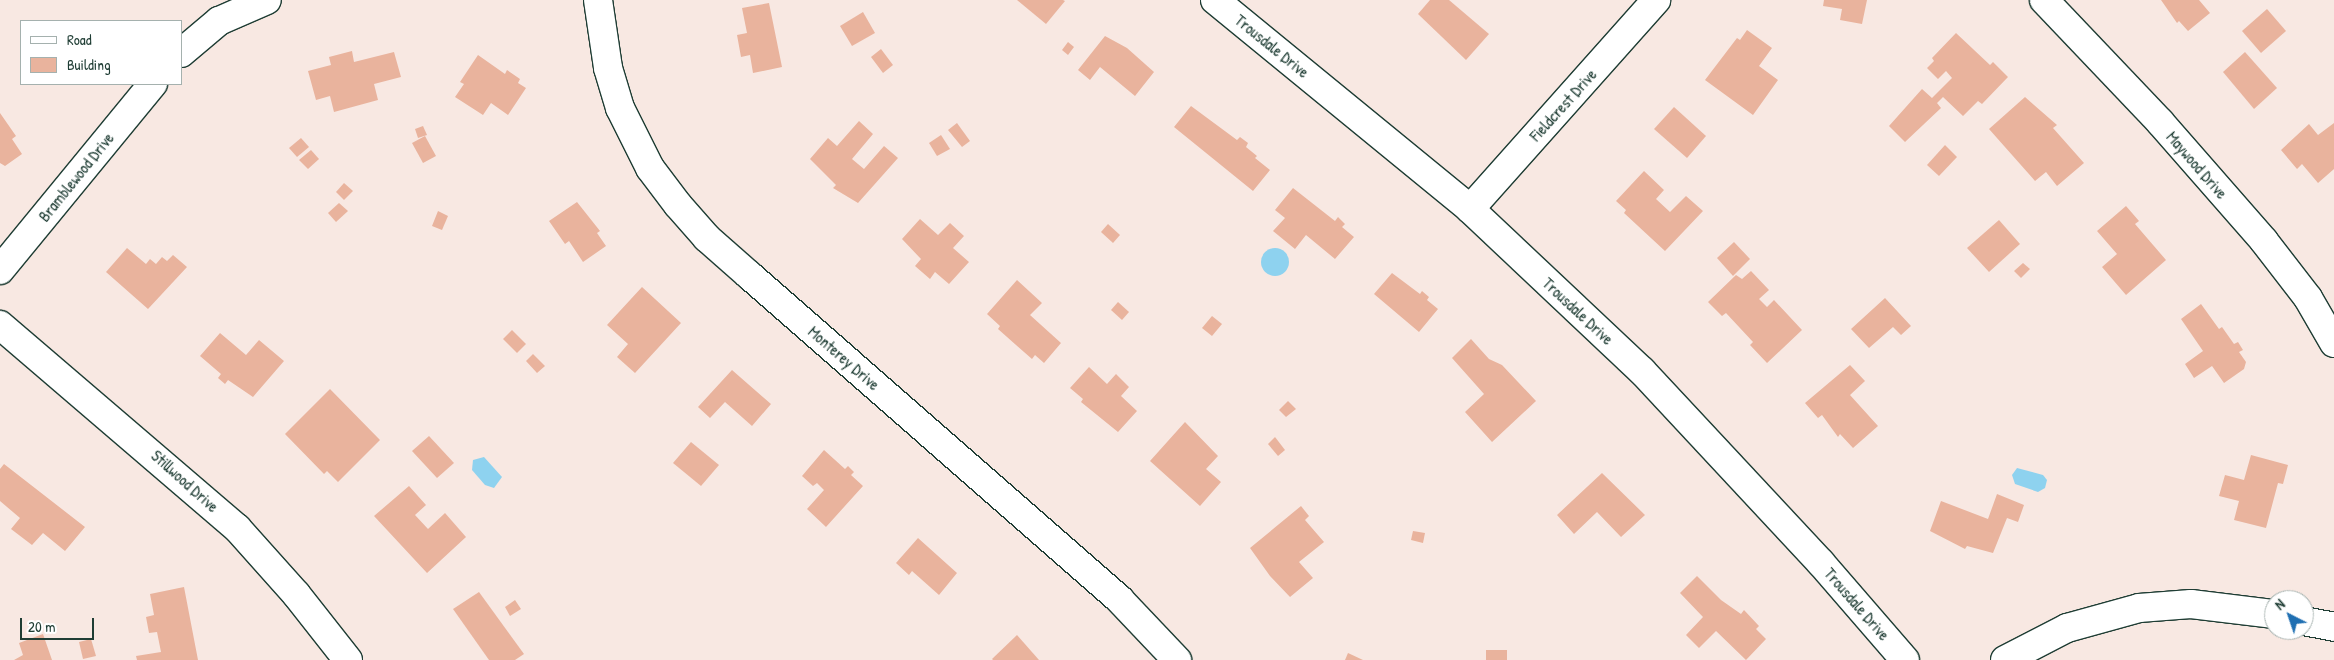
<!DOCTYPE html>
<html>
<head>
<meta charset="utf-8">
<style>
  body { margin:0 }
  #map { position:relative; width:2334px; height:660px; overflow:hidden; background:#f8e8e2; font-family:"Patrick Hand",sans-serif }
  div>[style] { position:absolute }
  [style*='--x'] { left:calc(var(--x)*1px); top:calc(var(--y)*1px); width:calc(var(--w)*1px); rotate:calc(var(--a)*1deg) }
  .water>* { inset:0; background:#8ed2ef }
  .round { border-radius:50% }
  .building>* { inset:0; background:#e9b39d }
  .roads { filter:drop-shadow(1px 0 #1f3d34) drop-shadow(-1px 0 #1f3d34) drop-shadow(0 1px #1f3d34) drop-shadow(0 -1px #1f3d34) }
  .minor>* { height:28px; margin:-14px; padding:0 14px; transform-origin:14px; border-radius:14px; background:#fff }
  .tertiary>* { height:28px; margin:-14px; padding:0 14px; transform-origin:14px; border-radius:14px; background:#fff }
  span { translate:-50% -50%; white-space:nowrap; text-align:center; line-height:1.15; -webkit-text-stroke:4px #fff; paint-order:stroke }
  .street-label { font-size:16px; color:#1f3d34 }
  .legend { position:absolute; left:20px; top:20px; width:162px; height:65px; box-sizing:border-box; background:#fff; border:1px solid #a5b1ae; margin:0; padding:6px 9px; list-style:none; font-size:15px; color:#1f3d34 }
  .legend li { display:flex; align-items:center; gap:10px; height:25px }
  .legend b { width:25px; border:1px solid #a5b1ae }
  .north { position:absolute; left:2264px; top:590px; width:50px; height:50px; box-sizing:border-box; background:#fff; border:1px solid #a5b1ae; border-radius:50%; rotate:319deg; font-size:14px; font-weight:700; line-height:20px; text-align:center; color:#1f3d34 }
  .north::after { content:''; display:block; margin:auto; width:18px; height:22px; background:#1f6fb2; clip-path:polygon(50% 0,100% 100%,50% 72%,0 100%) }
  .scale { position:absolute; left:20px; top:618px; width:74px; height:22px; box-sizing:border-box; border:2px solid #1f3d34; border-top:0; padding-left:6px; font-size:15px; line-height:18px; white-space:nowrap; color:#1f3d34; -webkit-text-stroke:4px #fff; paint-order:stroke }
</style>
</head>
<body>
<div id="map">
  <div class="water">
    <i class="round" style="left:1261px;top:248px;width:28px;height:28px"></i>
    <i style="clip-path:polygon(484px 457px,502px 477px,494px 488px,485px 485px,472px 470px,473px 460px)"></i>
    <i style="clip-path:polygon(2017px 468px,2043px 475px,2047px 480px,2045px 488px,2038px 492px,2015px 484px,2012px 475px)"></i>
  </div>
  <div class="building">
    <i style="clip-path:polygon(1017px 0,1063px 0,1065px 1px,1046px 24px)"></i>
    <i style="clip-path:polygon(1430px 0,1449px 0,1489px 34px,1466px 60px,1418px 14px)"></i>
    <i style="clip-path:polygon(1824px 0,1867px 0,1862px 24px,1840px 20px,1842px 9px,1823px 6px)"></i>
    <i style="clip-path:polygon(2161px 0,2199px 0,2210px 13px,2188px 31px,2179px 21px,2177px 23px)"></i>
    <i style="clip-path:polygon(769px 3px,782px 67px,753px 73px,750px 55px,741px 57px,737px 35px,747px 33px,742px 8px)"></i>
    <i style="clip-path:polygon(2267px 9px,2286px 31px,2261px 53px,2242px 31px)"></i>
    <i style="clip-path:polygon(863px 12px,875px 33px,852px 46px,840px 26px)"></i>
    <i style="clip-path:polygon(1747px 30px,1772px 48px,1759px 66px,1778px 80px,1753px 115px,1705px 80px,1737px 38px,1740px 40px)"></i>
    <i style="clip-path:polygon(1956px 33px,1990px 65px,1993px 62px,2008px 77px,1982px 104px,1978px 101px,1963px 116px,1943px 97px,1937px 103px,1941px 108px,1905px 142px,1889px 126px,1922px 89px,1932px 98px,1952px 78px,1946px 71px,1938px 79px,1927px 68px,1934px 61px,1932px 58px)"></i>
    <i style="clip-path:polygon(1105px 36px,1127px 48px,1154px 72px,1135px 96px,1100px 67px,1090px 80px,1078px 70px)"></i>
    <i style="clip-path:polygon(1068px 42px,1074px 47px,1068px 55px,1062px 50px)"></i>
    <i style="clip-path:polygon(881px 49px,893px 65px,883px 73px,871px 57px)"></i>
    <i style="clip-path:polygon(352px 51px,354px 62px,394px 52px,401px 77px,374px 84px,378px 100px,334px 112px,330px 96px,316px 100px,308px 71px,331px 65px,329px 57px)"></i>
    <i style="clip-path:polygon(2245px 52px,2277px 88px,2254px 109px,2223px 72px)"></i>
    <i style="clip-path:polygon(478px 55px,505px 74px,507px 70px,520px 79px,518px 83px,526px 88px,508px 115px,491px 103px,483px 115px,455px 97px,464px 84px,460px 82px)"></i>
    <i style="clip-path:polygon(2025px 97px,2057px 125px,2053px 128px,2084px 163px,2057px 186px,2046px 172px,2035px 181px,1989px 129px)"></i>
    <i style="clip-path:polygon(1191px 106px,1237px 140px,1240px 137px,1248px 143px,1246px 147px,1257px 156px,1255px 158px,1270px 170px,1253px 191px,1174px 127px)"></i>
    <i style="clip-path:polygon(1674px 107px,1706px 136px,1687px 158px,1654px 129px)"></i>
    <i style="clip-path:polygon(0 113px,16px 136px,12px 139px,22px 154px,5px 166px,0 163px)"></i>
    <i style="clip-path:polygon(859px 121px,873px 134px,852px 159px,864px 169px,884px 146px,898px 158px,858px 203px,833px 188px,836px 185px,810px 159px,828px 138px,837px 146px)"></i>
    <i style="clip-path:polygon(957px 123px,970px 141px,962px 147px,948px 130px)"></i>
    <i style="clip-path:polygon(2334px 123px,2334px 169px,2318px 183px,2302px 164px,2297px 169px,2281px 150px,2309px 124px,2318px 135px)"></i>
    <i style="clip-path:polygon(423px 126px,427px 135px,418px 138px,415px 129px)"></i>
    <i style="clip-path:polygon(941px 135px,950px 149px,937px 156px,929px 143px)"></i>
    <i style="clip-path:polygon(425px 136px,436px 156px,423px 163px,412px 143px)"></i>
    <i style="clip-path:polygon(301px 138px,309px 147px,297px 157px,289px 148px)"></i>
    <i style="clip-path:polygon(1945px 145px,1957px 157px,1939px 176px,1927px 165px)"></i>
    <i style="clip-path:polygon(311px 150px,319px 159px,308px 169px,299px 160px)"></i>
    <i style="clip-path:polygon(1644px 171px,1664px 190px,1656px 199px,1670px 212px,1686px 196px,1703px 211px,1665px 251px,1624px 213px,1626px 210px,1616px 201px)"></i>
    <i style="clip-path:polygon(344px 183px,353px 191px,344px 200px,336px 192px)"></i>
    <i style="clip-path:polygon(1293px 188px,1335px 221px,1338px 217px,1345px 224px,1342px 227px,1354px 237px,1335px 259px,1306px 235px,1295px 249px,1273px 231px,1285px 218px,1275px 210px)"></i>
    <i style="clip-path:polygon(577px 202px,600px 231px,597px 233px,606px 246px,583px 262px,569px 241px,565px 244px,549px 221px)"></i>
    <i style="clip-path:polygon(339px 203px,348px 211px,336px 222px,328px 213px)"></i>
    <i style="clip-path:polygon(2126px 206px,2139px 221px,2135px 224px,2166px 260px,2126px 295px,2102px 267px,2117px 254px,2097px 231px)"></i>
    <i style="clip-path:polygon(438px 211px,448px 216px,442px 230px,432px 226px)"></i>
    <i style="clip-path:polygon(920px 219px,938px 235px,950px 223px,964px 236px,953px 248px,969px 262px,949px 284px,935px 272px,930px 279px,915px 266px,921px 259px,902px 239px)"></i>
    <i style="clip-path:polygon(1999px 220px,2020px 244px,1989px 272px,1967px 248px)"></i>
    <i style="clip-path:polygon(1108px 224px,1120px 235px,1113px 243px,1101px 232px)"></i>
    <i style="clip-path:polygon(1734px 242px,1750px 259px,1733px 276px,1717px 258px)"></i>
    <i style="clip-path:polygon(127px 248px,146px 264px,150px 259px,156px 264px,162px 257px,167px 261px,173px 255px,187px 267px,148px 309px,106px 272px)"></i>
    <i style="clip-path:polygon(2023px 263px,2030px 269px,2021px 278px,2014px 271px)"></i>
    <i style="clip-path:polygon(1751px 271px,1769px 290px,1759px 299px,1767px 307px,1774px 300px,1802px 330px,1767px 363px,1750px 345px,1753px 342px,1726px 313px,1722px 316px,1708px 302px,1736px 275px,1742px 279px)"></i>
    <i style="clip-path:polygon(1392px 273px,1420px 294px,1422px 291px,1429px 297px,1427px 300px,1438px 309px,1419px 332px,1374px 294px)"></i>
    <i style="clip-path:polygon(1017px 280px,1042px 303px,1030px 315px,1061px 343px,1044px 363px,1035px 355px,1032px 359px,998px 329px,1000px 326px,987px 314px)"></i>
    <i style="clip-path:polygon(642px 287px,681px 323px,635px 373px,617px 357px,628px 344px,607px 325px)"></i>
    <i style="clip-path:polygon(1885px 298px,1911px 326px,1901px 335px,1893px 327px,1869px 348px,1851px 329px)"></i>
    <i style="clip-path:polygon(1118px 302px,1129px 312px,1122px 320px,1111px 310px)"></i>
    <i style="clip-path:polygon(2201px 304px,2219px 329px,2222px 327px,2234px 344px,2238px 342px,2243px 350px,2239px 352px,2246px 362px,2244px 369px,2224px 383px,2212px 366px,2194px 378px,2185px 364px,2203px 351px,2181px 319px)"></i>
    <i style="clip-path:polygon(1212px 316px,1222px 324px,1212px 336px,1202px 328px)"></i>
    <i style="clip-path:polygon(512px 330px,526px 344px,517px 353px,503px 339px)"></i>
    <i style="clip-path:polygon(220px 333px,246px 355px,259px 340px,284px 361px,253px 397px,228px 380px,225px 384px,218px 378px,221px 374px,200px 356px)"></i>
    <i style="clip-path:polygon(1471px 339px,1489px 359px,1502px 365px,1536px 401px,1492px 442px,1465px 412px,1484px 394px,1452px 358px)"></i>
    <i style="clip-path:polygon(533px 354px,545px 366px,537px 373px,526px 361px)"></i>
    <i style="clip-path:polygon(1850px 365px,1865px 381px,1850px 395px,1878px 426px,1853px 448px,1840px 434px,1838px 437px,1822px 415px,1818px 418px,1805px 403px)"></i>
    <i style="clip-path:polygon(1089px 367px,1107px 384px,1116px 374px,1129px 387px,1121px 396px,1137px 411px,1118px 432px,1081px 402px,1083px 399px,1070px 388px)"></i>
    <i style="clip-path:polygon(732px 370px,771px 404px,752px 426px,725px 402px,710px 418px,698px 407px)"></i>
    <i style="clip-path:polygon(330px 389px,380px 440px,338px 482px,327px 471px,324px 474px,285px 434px)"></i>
    <i style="clip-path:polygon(1288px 401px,1296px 409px,1286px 417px,1279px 410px)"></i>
    <i style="clip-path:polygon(1185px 422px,1218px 456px,1206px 469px,1221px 482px,1200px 506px,1150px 461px)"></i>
    <i style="clip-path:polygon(429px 436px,454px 463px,437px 478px,412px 451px)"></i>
    <i style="clip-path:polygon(1275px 437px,1285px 450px,1278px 456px,1268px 444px)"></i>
    <i style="clip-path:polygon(691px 442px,719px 465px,701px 486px,673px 463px)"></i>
    <i style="clip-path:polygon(824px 450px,845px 469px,848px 466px,854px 472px,851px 475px,863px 486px,826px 527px,807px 509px,824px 490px,817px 483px,813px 486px,802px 476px)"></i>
    <i style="clip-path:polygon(2251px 455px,2288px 465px,2283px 484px,2278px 483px,2266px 528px,2234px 520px,2239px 501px,2219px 496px,2225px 475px,2244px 480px)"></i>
    <i style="clip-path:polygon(4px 464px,85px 527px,65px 551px,43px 533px,32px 545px,11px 529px,20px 518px,0 501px,0 469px)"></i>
    <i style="clip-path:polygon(1602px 473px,1645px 515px,1621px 537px,1597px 512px,1574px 534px,1557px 515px)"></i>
    <i style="clip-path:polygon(409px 486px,426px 505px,415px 515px,428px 529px,445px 513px,466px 537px,427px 573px,374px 516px)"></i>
    <i style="clip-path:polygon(1997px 494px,2024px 505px,2018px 522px,2007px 518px,1993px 553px,1967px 546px,1965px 549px,1930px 531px,1941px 501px,1988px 519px)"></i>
    <i style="clip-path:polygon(1301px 506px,1309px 516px,1305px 520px,1324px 542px,1299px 562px,1313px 578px,1290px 597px,1270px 576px,1250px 548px)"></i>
    <i style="clip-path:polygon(1413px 531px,1425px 533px,1423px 543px,1411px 540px)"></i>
    <i style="clip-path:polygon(918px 538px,957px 573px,939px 595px,912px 571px,909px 575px,896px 563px)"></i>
    <i style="clip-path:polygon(1697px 576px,1721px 600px,1741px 614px,1744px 610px,1759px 626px,1756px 629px,1766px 639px,1746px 660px,1716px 631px,1699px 648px,1686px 635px,1703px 617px,1680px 593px)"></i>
    <i style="clip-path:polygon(184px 587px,198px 660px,137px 660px,136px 656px,161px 652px,157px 632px,149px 633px,146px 617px,154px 615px,150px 594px)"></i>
    <i style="clip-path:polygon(479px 592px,524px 654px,515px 660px,489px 660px,453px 609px)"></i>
    <i style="clip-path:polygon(515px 600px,521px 609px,510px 616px,505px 607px)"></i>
    <i style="clip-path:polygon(43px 634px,52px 660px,14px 660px,23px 655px,19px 643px)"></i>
    <i style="clip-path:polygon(1017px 635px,1039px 660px,993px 660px,992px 659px)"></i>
    <i style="clip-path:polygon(91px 639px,96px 656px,83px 659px,79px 642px)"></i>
    <i style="clip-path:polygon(1486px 650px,1507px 650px,1507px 660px,1486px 660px)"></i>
    <i style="clip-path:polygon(1348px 653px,1363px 660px,1345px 660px)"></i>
  </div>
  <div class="roads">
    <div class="minor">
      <i style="--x:598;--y:0;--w:69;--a:81.6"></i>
      <i style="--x:608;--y:68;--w:42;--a:73.3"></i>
      <i style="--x:620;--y:108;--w:67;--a:63.4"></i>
      <i style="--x:650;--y:168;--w:46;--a:52.9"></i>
      <i style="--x:678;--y:205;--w:44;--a:48.7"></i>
      <i style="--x:707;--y:238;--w:56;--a:41.4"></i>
      <i style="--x:749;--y:275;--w:493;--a:41.2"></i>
      <i style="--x:1120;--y:600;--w:83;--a:46.5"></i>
      <i style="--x:2044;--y:0;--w:168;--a:46.4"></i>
      <i style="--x:2160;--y:122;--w:158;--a:48.8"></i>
      <i style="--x:2264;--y:241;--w:72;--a:52.3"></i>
      <i style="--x:2308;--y:298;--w:52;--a:60"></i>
      <i style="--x:181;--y:53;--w:50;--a:-40.1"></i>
      <i style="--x:219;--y:21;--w:52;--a:-23.6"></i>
      <i style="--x:1470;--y:209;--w:280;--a:-48.3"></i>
      <i style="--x:0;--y:270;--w:241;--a:-50.6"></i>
      <i style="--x:0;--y:325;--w:312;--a:40.6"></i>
      <i style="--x:237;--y:528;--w:89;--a:48.2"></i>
      <i style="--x:296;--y:594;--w:84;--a:51.8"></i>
      <i style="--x:2304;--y:621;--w:31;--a:11"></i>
      <i style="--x:2005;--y:660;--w:70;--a:-27.3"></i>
      <i style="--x:2067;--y:628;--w:75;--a:-15.5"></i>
      <i style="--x:2139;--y:608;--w:52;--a:-4.4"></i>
      <i style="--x:2191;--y:604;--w:84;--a:6.9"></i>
    </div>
    <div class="tertiary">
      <i style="--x:1215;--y:0;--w:330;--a:39.3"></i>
      <i style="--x:1470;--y:209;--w:236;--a:43.3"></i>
      <i style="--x:1642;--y:371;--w:262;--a:47"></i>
      <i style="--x:1821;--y:563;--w:128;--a:49.1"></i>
    </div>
  </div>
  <div class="street-label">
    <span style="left:1272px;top:46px;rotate:39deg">Trousdale Drive</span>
    <span style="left:1563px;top:105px;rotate:-48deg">Fieldcrest Drive</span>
    <span style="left:2197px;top:165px;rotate:49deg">Maywood Drive</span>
    <span style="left:76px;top:177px;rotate:-51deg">Bramblewood Drive</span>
    <span style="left:1578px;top:311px;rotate:43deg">Trousdale Drive</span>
    <span style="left:844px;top:358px;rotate:41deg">Monterey Drive</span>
    <span style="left:185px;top:481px;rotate:42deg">Stillwood Drive</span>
    <span style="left:1857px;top:604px;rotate:49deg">Trousdale Drive</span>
  </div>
  <ul class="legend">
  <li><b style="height:6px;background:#fff"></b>Road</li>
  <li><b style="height:14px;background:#e9b39d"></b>Building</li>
  </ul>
  <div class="north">N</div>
  <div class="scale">20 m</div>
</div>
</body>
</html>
